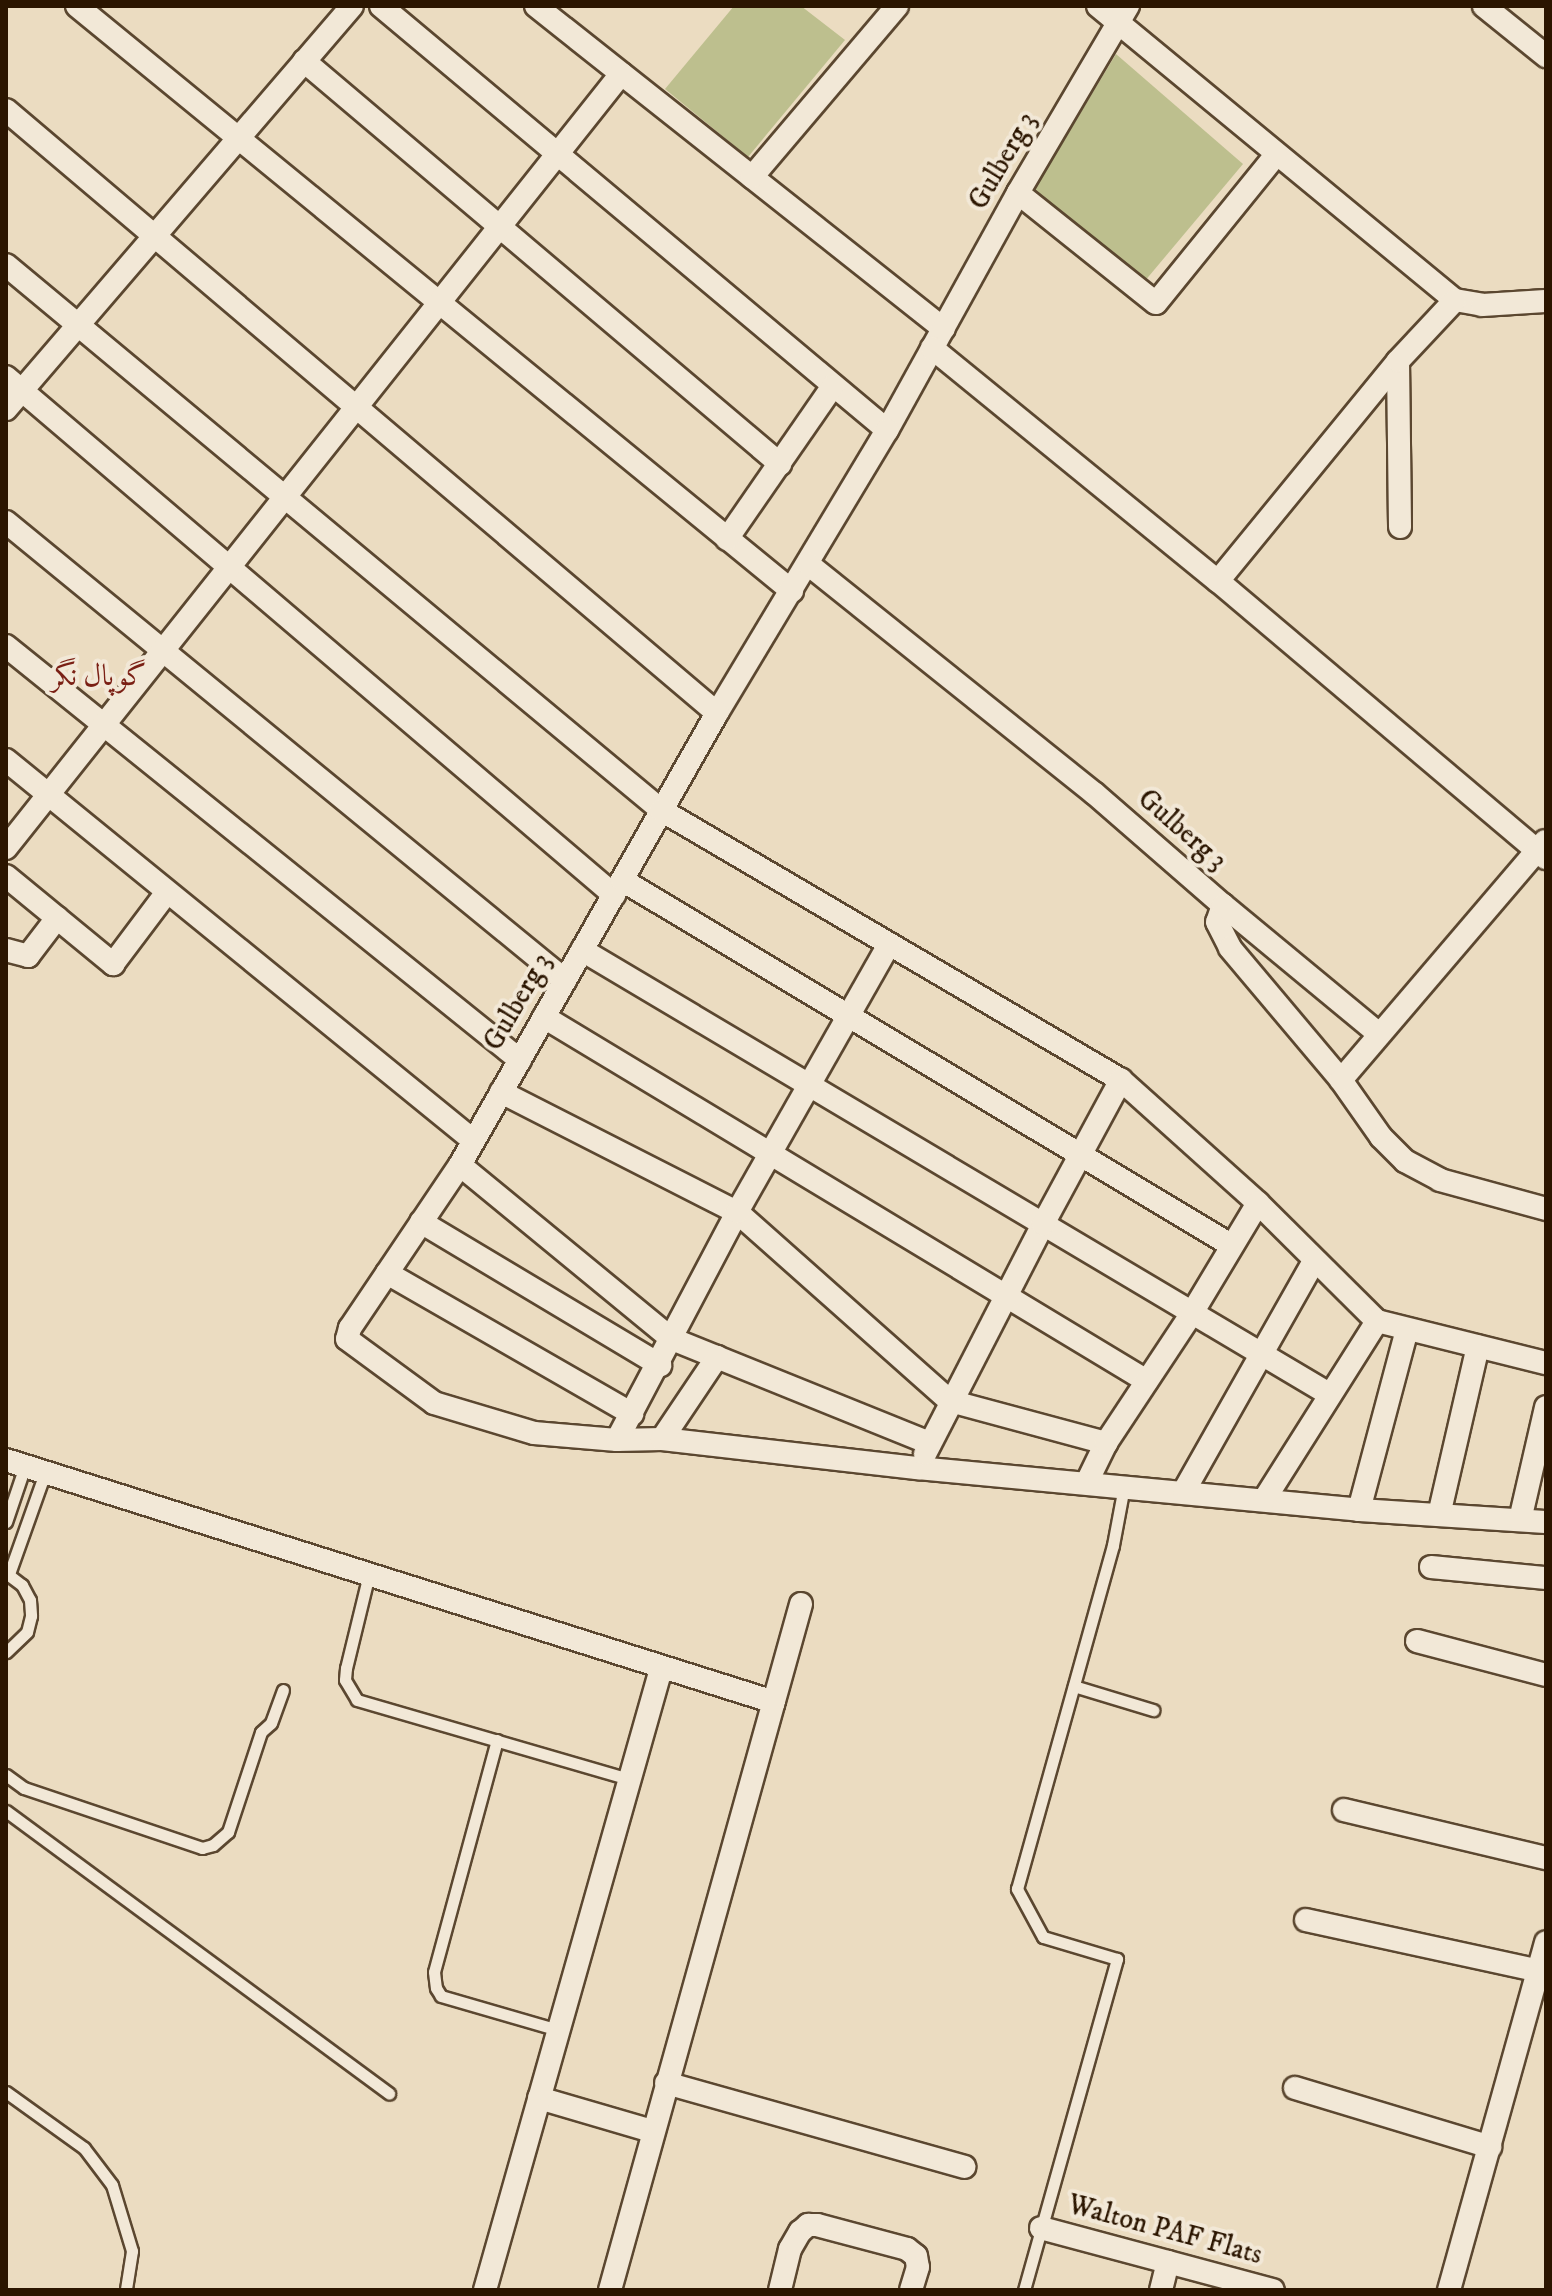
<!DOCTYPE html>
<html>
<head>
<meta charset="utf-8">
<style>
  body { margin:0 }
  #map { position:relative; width:1552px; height:2296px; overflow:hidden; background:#ebdcc1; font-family:"IM FELL DW Pica",Amiri,serif }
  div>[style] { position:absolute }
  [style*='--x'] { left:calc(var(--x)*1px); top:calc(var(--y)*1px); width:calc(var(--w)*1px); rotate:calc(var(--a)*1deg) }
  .green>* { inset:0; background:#bdbf8e }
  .roads { filter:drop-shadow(2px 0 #5b4730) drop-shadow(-2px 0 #5b4730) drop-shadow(0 2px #5b4730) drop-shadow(0 -2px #5b4730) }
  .lane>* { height:11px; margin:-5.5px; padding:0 5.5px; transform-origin:5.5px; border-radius:5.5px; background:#f2e8d7 }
  .street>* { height:22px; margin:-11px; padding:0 11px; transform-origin:11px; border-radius:11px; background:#f2e8d7 }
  span { translate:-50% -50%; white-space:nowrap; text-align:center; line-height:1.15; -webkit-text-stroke:8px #f2e8d7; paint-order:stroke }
  .street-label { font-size:28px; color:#2b1500 }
  .neighbourhood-label { font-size:30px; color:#7a1f14 }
  .frame { position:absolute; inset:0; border:8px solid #2b1500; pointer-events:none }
</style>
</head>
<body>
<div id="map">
  <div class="green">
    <i style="clip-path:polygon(734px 6px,801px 6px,845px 40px,748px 157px,665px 89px)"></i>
    <i style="clip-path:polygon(1116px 54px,1243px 164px,1144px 282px,1031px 195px)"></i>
  </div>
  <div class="roads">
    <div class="lane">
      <i style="--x:6;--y:1522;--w:59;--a:-71.3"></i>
      <i style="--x:6;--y:1573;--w:20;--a:37"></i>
      <i style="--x:22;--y:1585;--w:17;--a:62"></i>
      <i style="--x:30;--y:1600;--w:16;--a:86"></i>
      <i style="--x:31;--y:1616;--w:16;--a:104"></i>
      <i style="--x:27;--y:1632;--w:29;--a:136"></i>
      <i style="--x:9;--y:1574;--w:107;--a:-70.4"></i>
      <i style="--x:369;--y:1574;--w:97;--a:103.7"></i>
      <i style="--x:346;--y:1668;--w:12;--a:95"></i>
      <i style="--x:345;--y:1680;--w:23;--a:59"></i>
      <i style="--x:357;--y:1700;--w:283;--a:16.2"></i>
      <i style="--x:1074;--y:1686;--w:83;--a:16.9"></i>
      <i style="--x:497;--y:1740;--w:240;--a:105.2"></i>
      <i style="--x:434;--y:1972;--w:16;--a:83"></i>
      <i style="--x:436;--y:1988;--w:9;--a:58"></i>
      <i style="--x:441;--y:1996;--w:122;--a:16.2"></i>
      <i style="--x:6;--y:1775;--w:22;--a:36"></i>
      <i style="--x:24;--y:1788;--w:188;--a:18.6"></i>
      <i style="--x:202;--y:1848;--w:11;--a:-15"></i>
      <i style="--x:213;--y:1845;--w:20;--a:-41"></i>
      <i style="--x:228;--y:1832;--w:105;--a:-71.7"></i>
      <i style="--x:261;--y:1732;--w:13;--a:-42"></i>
      <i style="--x:271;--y:1723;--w:35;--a:-70"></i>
      <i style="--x:6;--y:1811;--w:476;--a:36.4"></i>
      <i style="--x:6;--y:2092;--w:96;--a:35.7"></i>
      <i style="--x:84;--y:2148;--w:46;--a:52.9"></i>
      <i style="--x:112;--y:2185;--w:69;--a:73.1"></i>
      <i style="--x:132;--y:2251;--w:39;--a:99"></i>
      <i style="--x:1024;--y:2290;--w:344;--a:-74.3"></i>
      <i style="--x:1117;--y:1959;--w:77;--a:-163.4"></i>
      <i style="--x:1043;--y:1937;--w:55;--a:-118.4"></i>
      <i style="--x:1017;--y:1889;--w:357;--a:-74.4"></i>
      <i style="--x:1113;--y:1545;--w:60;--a:-79.4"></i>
    </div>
    <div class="street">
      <i style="--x:77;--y:6;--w:924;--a:39.29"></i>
      <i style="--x:381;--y:6;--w:660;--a:39.96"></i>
      <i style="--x:536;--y:6;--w:520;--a:38.37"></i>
      <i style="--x:1098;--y:6;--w:462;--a:39.5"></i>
      <i style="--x:1455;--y:300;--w:27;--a:10"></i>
      <i style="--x:1482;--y:305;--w:64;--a:-3.6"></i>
      <i style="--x:1128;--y:6;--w:217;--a:120.5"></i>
      <i style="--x:1018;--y:193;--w:271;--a:118.9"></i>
      <i style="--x:887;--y:430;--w:330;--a:121"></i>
      <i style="--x:717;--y:713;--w:520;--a:119.62"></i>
      <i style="--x:460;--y:1165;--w:197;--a:124"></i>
      <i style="--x:350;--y:1328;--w:11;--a:105"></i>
      <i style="--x:347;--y:1339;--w:108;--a:36.3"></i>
      <i style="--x:434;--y:1403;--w:104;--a:16.7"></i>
      <i style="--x:534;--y:1433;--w:83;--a:4.8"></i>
      <i style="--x:617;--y:1440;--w:45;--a:-1.3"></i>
      <i style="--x:662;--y:1439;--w:258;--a:6.5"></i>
      <i style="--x:918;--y:1468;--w:443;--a:5.4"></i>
      <i style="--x:1359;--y:1510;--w:187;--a:3.7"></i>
      <i style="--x:1484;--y:6;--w:80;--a:38.9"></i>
      <i style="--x:304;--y:61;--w:624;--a:40.25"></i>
      <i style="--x:6;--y:110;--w:932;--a:40.3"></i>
      <i style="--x:752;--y:177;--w:224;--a:-49.7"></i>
      <i style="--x:1018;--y:193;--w:176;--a:38.6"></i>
      <i style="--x:1156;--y:303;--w:191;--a:-51"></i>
      <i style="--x:6;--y:265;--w:852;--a:39.76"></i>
      <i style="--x:661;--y:810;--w:533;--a:30.41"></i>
      <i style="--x:1121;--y:1080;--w:184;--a:41.9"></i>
      <i style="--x:1258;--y:1203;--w:168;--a:44.8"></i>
      <i style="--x:1377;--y:1321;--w:174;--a:14"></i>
      <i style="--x:932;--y:348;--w:369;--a:39.2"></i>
      <i style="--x:1218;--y:581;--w:429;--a:40.2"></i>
      <i style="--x:1398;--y:361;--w:166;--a:89.3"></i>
      <i style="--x:6;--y:377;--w:799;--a:40.43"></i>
      <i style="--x:6;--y:409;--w:531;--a:-49.35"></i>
      <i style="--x:6;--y:522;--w:723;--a:39.33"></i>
      <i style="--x:727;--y:539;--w:186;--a:-55.3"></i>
      <i style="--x:808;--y:564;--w:366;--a:38.7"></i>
      <i style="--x:1094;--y:793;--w:171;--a:41"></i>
      <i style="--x:1223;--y:905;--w:18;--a:109"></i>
      <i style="--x:1217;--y:922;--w:29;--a:63"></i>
      <i style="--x:1230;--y:948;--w:172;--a:49.9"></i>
      <i style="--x:1341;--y:1080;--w:70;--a:54.9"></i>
      <i style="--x:1381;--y:1137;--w:34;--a:45"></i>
      <i style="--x:1405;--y:1161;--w:40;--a:28"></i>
      <i style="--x:1440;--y:1180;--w:110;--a:15.3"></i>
      <i style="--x:1218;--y:581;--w:284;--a:-50.7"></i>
      <i style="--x:1398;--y:361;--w:83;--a:-46.9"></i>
      <i style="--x:6;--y:646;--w:660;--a:38.85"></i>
      <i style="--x:6;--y:760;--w:603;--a:39.15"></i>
      <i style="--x:6;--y:848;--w:989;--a:-51.53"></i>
      <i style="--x:6;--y:876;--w:139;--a:39.4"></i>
      <i style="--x:113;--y:964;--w:90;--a:-53.1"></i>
      <i style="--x:622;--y:880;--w:710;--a:30.94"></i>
      <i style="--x:1223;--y:905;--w:202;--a:39.6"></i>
      <i style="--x:6;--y:950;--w:23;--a:15"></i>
      <i style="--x:28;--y:956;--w:48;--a:-52.7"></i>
      <i style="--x:582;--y:950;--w:869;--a:30.73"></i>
      <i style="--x:544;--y:1017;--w:704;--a:31.12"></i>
      <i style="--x:1341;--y:1080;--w:314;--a:-49.5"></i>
      <i style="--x:501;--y:1092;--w:265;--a:27"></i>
      <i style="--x:737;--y:1212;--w:285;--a:41.6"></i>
      <i style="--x:950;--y:1401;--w:162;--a:15.1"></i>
      <i style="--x:460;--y:1165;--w:274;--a:39.4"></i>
      <i style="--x:672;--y:1339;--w:278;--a:22"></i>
      <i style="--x:421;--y:1222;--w:279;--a:30.9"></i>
      <i style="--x:387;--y:1273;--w:283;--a:29.9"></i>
      <i style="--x:662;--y:1439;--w:99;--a:-56.1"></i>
      <i style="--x:617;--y:1440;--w:258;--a:-62.2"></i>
      <i style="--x:737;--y:1212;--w:308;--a:-60.4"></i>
      <i style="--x:925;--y:1454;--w:259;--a:-62.8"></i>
      <i style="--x:1043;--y:1224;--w:164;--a:-61.6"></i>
      <i style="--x:6;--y:1460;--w:805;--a:17.49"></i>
      <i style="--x:1087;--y:1482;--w:43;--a:-64"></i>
      <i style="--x:1106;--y:1443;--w:156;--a:-56.5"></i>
      <i style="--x:1192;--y:1313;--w:128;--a:-59"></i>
      <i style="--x:1184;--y:1491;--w:264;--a:-60.5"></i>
      <i style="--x:1264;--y:1500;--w:212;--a:-57.7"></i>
      <i style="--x:1359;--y:1510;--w:187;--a:-75.1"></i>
      <i style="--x:1439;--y:1515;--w:173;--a:-77"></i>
      <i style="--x:1520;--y:1520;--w:116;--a:-77"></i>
      <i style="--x:1431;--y:1567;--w:116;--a:5.5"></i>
      <i style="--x:1417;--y:1641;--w:133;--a:14.8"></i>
      <i style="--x:1344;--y:1810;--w:208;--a:13.4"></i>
      <i style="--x:1306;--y:1920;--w:239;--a:12.3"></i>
      <i style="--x:666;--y:2083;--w:310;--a:15.7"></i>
      <i style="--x:1295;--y:2088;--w:204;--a:16.8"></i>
      <i style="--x:539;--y:2098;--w:118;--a:16.3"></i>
      <i style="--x:1041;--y:2228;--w:240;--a:15"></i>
      <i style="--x:485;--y:2290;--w:645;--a:-74.18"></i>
      <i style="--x:610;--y:2290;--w:712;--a:-74.44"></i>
      <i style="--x:780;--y:2290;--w:42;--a:-76.3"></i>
      <i style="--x:790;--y:2249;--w:20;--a:-60"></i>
      <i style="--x:800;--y:2232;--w:11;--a:-41"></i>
      <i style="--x:808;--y:2225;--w:9;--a:0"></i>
      <i style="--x:817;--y:2225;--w:93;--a:14.9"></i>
      <i style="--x:907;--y:2249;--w:11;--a:38"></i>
      <i style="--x:916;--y:2256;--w:11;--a:80"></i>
      <i style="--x:918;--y:2267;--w:24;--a:107"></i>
      <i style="--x:1161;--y:2290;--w:29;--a:-76"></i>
      <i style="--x:1449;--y:2290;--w:361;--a:-74.4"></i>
    </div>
  </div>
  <div class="street-label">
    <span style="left:1003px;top:161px;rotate:-60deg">Gulberg 3</span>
    <span style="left:1182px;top:830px;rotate:41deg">Gulberg 3</span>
    <span style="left:518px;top:1002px;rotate:-60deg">Gulberg 3</span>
    <span style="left:1165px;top:2230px;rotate:15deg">Walton PAF Flats</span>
  </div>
  <div class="neighbourhood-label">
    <span style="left:99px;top:677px">گوپال نگر</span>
  </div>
  <div class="frame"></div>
</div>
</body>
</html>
